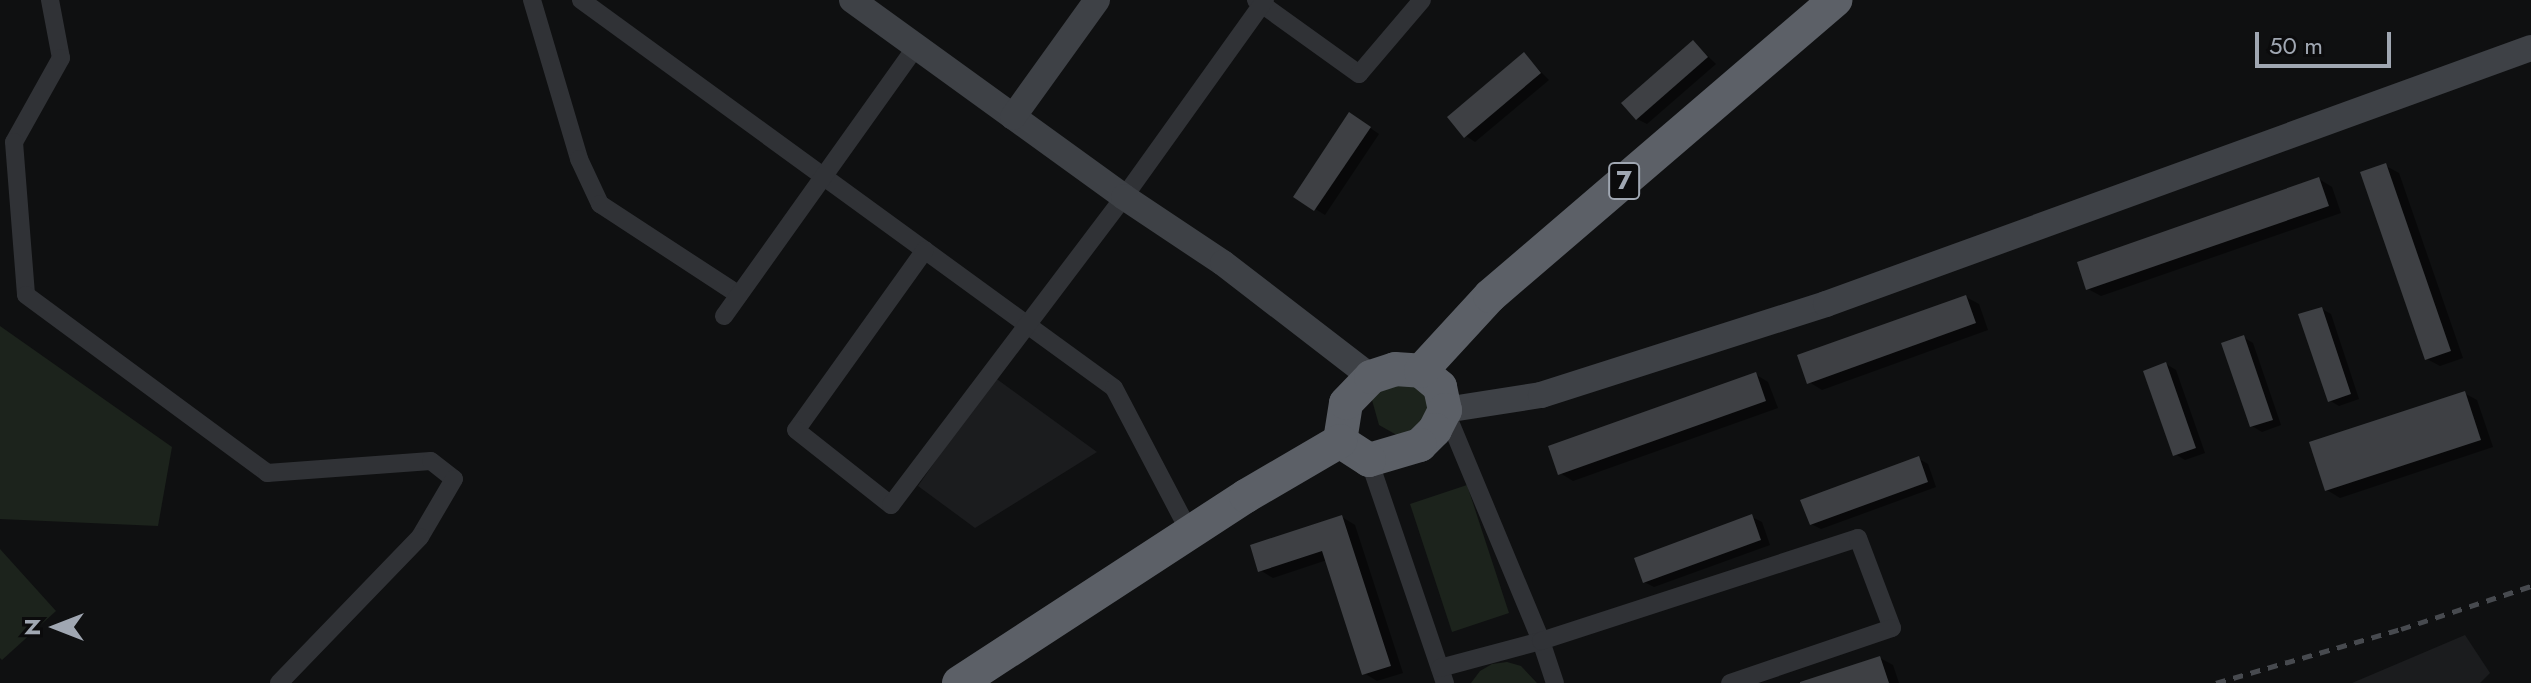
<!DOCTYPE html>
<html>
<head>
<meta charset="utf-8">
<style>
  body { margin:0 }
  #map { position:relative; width:2531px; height:683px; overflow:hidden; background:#0f1011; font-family:Jost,sans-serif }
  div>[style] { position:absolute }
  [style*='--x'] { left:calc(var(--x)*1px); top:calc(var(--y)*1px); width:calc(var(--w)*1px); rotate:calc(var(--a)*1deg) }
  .built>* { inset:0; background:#1b1c1e }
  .green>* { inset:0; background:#1c231c }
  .shadow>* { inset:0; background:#0007 }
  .building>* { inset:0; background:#3e4044 }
  .street>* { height:18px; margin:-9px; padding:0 9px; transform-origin:9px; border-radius:9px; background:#303236 }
  .secondary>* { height:26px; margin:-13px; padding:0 13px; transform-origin:13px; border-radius:13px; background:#3e4146 }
  .highway>* { height:34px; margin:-17px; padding:0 17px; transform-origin:17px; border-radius:17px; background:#5c6067 }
  .rail>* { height:5px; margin-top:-2.5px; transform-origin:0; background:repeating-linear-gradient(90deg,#474a4f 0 10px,transparent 0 18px) }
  span { translate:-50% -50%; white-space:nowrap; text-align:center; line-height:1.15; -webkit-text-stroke:6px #0b0b0c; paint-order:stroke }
  .shield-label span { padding:2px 6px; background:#0b0b0c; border:2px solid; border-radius:6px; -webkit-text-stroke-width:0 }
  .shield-label { font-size:26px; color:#a0a7b2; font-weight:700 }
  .north { position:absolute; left:16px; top:587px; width:80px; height:80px; -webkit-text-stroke:6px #0b0b0c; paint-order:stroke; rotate:270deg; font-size:22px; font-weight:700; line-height:32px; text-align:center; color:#a0a7b2 }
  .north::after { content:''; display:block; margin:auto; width:28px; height:36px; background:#a0a7b2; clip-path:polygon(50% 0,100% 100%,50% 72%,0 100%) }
  .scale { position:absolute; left:2255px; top:32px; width:136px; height:36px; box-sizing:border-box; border:4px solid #a0a7b2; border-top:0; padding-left:10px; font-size:24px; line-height:28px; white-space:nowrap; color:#a0a7b2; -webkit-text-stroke:6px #0b0b0c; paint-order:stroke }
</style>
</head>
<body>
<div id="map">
  <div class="built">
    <i style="clip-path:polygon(994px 377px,1097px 452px,975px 528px,918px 486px)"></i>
    <i style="clip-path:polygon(2465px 635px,2490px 673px,2480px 683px,2352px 683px)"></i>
  </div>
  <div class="green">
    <i style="clip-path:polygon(0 326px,172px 447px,158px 526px,0 519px)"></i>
    <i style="clip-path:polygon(1396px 367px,1445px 407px,1402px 438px,1379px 425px,1372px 400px)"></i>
    <i style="clip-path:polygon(1467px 485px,1509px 613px,1452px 632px,1410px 504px)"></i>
    <i style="clip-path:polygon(0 549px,56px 611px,2px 660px,0 658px)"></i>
    <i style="clip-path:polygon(1507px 662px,1521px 666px,1537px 683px,1471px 683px,1480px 671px,1492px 664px)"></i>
  </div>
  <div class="shadow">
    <i style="clip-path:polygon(1693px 42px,1716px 64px,1647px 124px,1637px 119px)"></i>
    <i style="clip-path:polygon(1524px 55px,1549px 80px,1475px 142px,1466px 136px)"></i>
    <i style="clip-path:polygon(1360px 121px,1379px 134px,1325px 215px,1296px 197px)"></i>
    <i style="clip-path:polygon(2386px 166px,2399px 173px,2463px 358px,2440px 366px,2427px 359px)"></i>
    <i style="clip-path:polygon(2319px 179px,2332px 187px,2341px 213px,2101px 296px,2088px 289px)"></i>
    <i style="clip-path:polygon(1966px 297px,1979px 304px,1988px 330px,1822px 390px,1809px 382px)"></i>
    <i style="clip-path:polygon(2322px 309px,2331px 314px,2359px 399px,2339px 406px,2329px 400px)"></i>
    <i style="clip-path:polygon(2243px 337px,2253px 343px,2281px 425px,2262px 432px,2252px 426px)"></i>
    <i style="clip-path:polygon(2166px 364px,2176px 370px,2205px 453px,2185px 460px,2175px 454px)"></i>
    <i style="clip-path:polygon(1755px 374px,1768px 382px,1778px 408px,1573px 481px,1560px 473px)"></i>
    <i style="clip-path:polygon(2464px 393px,2477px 400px,2493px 447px,2340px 498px,2327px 490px)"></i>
    <i style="clip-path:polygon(1919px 459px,1928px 464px,1936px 487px,1821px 529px,1811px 524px)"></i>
    <i style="clip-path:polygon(1342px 517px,1355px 525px,1403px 673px,1377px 681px,1364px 673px,1327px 560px,1273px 578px,1260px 570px)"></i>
    <i style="clip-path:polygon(1752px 517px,1762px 522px,1770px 545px,1654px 587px,1644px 582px)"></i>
    <i style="clip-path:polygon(1880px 658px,1893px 665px,1899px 683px,1804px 683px)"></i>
  </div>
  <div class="building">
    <i style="clip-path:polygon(1693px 40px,1708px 57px,1636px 120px,1621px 103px)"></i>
    <i style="clip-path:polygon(1524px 52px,1541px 73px,1464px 138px,1447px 117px)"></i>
    <i style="clip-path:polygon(1349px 112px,1371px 127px,1314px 211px,1293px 197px)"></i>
    <i style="clip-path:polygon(2386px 163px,2451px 351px,2425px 360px,2360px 172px)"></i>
    <i style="clip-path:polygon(2319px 177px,2329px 206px,2086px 290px,2077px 262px)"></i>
    <i style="clip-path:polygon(1966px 295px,1976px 323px,1807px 384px,1797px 355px)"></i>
    <i style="clip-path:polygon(2322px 307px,2351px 394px,2328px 402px,2298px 314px)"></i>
    <i style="clip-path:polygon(2244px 335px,2273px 420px,2250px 427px,2221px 343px)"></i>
    <i style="clip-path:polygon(2166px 362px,2196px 448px,2173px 456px,2143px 371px)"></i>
    <i style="clip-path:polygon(1756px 372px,1766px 401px,1558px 475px,1548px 446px)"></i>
    <i style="clip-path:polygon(2465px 391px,2481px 440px,2325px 491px,2309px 442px)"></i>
    <i style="clip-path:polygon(1919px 456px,1928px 482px,1810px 525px,1800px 500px)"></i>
    <i style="clip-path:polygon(1752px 514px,1761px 540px,1643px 583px,1634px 558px)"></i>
    <i style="clip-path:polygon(1342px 515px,1391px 666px,1362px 675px,1322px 551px,1258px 572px,1250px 545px)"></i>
    <i style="clip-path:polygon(1880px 656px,1889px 683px,1800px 683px,1800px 682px)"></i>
  </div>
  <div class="street">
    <i style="--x:50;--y:0;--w:59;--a:79.3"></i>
    <i style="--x:61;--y:58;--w:96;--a:119.2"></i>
    <i style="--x:14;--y:142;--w:153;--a:85.5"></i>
    <i style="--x:26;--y:295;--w:300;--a:36.4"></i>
    <i style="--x:267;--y:473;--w:164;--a:-4.2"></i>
    <i style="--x:431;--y:461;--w:29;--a:38"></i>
    <i style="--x:454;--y:479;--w:67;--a:120.4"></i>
    <i style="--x:420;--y:537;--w:203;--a:134"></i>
    <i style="--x:532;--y:0;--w:166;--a:73.5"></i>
    <i style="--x:579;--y:159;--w:50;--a:65"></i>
    <i style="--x:600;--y:204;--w:166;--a:33.2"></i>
    <i style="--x:581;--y:0;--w:659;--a:36.05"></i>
    <i style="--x:1114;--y:388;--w:164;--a:62.3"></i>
    <i style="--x:1256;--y:0;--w:127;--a:35.7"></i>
    <i style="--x:1359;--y:74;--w:97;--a:-49.6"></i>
    <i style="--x:925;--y:250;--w:221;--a:125.6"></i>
    <i style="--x:796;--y:430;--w:121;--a:38.3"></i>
    <i style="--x:891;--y:505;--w:386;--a:-52.9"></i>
    <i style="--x:1124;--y:197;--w:242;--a:-54.4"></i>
    <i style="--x:724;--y:316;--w:330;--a:-54.5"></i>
    <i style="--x:1445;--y:410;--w:250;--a:67.4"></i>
    <i style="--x:1541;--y:641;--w:44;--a:71.6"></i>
    <i style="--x:1369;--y:460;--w:236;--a:71.2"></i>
    <i style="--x:1440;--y:668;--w:105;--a:-15"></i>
    <i style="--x:1541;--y:641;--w:333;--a:-18"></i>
    <i style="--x:1858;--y:538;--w:96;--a:69.3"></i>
    <i style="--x:1892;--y:628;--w:171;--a:161.2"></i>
  </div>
  <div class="secondary">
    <i style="--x:852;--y:0;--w:336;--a:35.9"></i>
    <i style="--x:1124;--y:197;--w:119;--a:33.7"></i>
    <i style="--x:1223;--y:263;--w:187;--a:37.6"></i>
    <i style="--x:1013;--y:117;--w:144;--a:-54.3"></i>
    <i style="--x:1445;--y:410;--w:97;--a:-8.9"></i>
    <i style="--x:1541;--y:395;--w:299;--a:-17.7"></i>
    <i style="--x:1826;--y:304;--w:750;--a:-19.96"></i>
  </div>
  <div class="highway">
    <i style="--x:1395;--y:369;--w:26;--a:4"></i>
    <i style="--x:1421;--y:371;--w:25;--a:40"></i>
    <i style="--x:1440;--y:387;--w:24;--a:78"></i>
    <i style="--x:1445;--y:410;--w:22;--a:117"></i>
    <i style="--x:1435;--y:430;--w:21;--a:135"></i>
    <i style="--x:1420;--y:445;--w:53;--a:163.6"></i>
    <i style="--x:1369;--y:460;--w:35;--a:-147"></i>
    <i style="--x:1340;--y:441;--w:38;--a:-81"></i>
    <i style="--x:1346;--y:403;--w:36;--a:-46"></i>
    <i style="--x:1371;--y:377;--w:25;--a:-18"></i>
    <i style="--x:1421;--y:371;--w:102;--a:-47.4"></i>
    <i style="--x:1490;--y:296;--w:455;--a:-40.6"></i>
    <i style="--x:959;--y:683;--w:343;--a:-33.1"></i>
    <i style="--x:1246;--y:496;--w:109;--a:-30.3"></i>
  </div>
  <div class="rail">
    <i style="--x:2216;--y:683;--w:193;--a:-16.3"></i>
    <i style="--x:2401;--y:629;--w:137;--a:-18.3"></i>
  </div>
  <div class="shield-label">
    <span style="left:1624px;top:181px">7</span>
  </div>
  <div class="north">N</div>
  <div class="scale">50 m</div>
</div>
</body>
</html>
